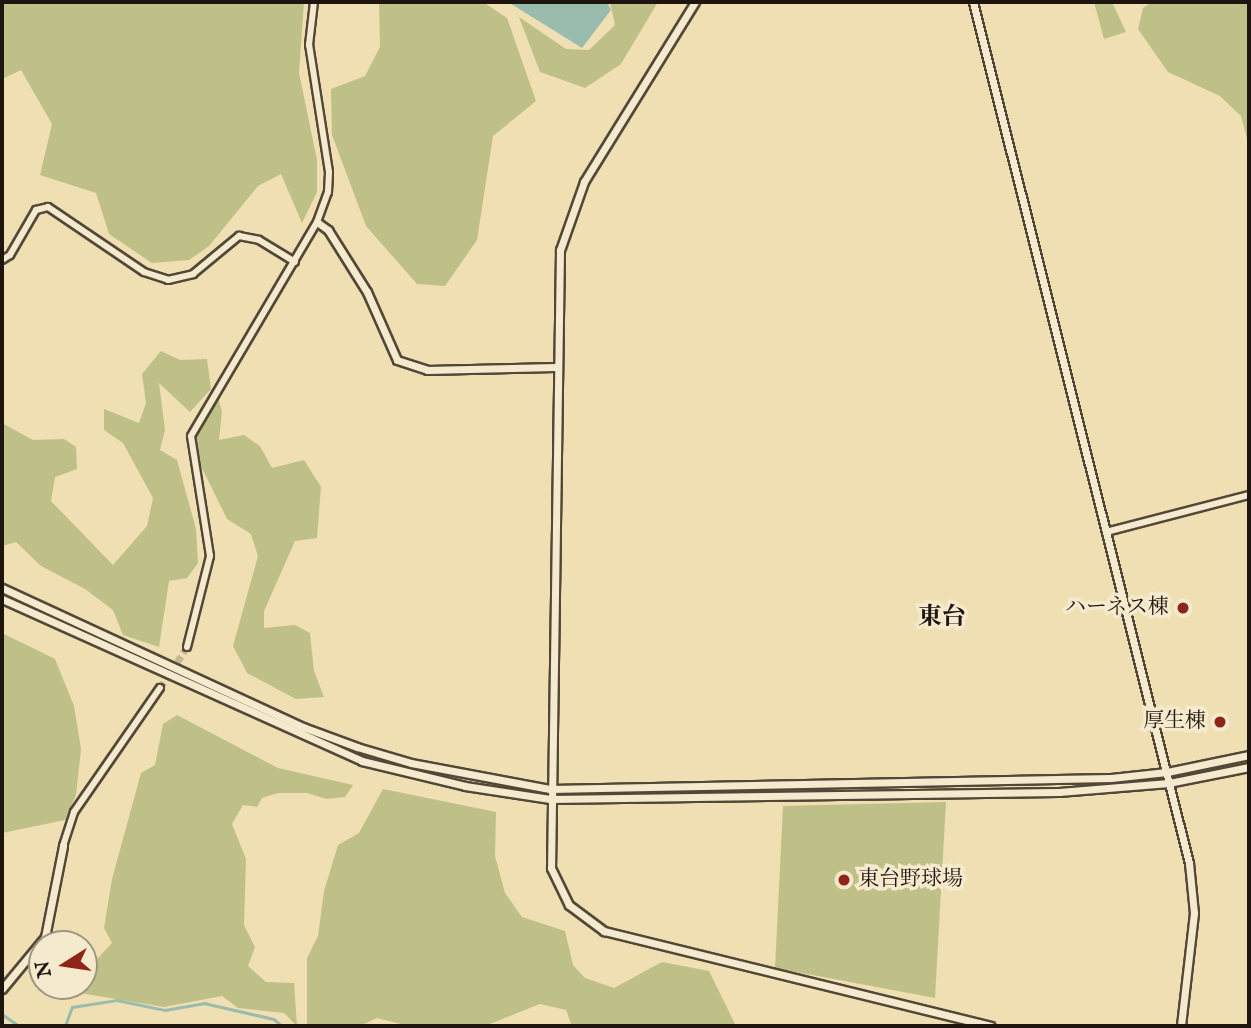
<!DOCTYPE html>
<html>
<head>
<meta charset="utf-8">
<style>
  body { margin:0 }
  #map { position:relative; width:1251px; height:1028px; overflow:hidden; background:#efdfb2; font-family:"IM FELL English","Noto Serif JP",serif }
  div>[style] { position:absolute }
  [style*='--x'] { left:calc(var(--x)*1px); top:calc(var(--y)*1px); width:calc(var(--w)*1px); rotate:calc(var(--a)*1deg) }
  .green>* { inset:0; background:#bfc088 }
  .water>* { inset:0; background:#9abcae }
  .stream>* { height:2.5px; margin:-1.25px; padding:0 1.25px; transform-origin:1.25px; border-radius:1.25px; background:#9abcae }
  .tertiary-tunnel>* { height:7px; margin-top:-3.5px; transform-origin:0; background:repeating-linear-gradient(90deg,#c5b791 0 7px,transparent 0 10.5px) }
  .roads { filter:drop-shadow(2px 0 #534838) drop-shadow(-2px 0 #534838) drop-shadow(0 2px #534838) drop-shadow(0 -2px #534838) }
  .minor>* { height:6px; margin:-3px; padding:0 3px; transform-origin:3px; border-radius:3px; background:#f5eacd }
  .tertiary>* { height:7px; margin:-3.5px; padding:0 3.5px; transform-origin:3.5px; border-radius:3.5px; background:#f5eacd }
  .dots>* { width:19px; height:19px; translate:-50% -50%; box-sizing:border-box; border:4px solid #f5eacd; border-radius:50% }
  span { translate:-50% -50%; white-space:nowrap; text-align:center; line-height:1.15; -webkit-text-stroke:7px #f5eacd; paint-order:stroke }
  .poi-label { font-size:21px; color:#1f150f }
  .right { translate:-100% -50%; text-align:right }
  .left { translate:0 -50%; text-align:left }
  .quarter-label { font-size:24px; color:#1f150f; font-weight:700 }
  .frame { position:absolute; inset:0; border:4px solid #1f150f; pointer-events:none }
  .north { position:absolute; left:28px; top:930px; width:70px; height:70px; box-sizing:border-box; background:#f5eacd; border:2px solid #9f9581; border-radius:50%; rotate:258deg; font-size:19px; font-weight:700; line-height:28px; text-align:center; color:#1f150f }
  .north::after { content:''; display:block; margin:auto; width:24px; height:32px; background:#8f2418; clip-path:polygon(50% 0,100% 100%,50% 72%,0 100%) }
</style>
</head>
<body>
<div id="map">
  <div class="green">
    <i style="clip-path:polygon(2px 2px,304px 2px,299px 73px,317px 160px,317px 192px,302px 223px,281px 174px,258px 186px,209px 246px,189px 260px,152px 263px,109px 234px,96px 193px,40px 175px,52px 124px,21px 70px,2px 79px)"></i>
    <i style="clip-path:polygon(379px 2px,483px 2px,507px 18px,536px 101px,493px 136px,477px 240px,445px 286px,417px 284px,366px 226px,332px 135px,331px 89px,365px 76px,380px 47px)"></i>
    <i style="clip-path:polygon(610px 2px,658px 2px,621px 64px,585px 88px,540px 72px,519px 17px,566px 49px,589px 50px,615px 25px)"></i>
    <i style="clip-path:polygon(1094px 2px,1112px 2px,1126px 32px,1104px 39px)"></i>
    <i style="clip-path:polygon(1152px 2px,1249px 2px,1249px 146px,1241px 116px,1220px 96px,1168px 72px,1138px 29px,1143px 8px)"></i>
    <i style="clip-path:polygon(161px 351px,180px 360px,207px 359px,211px 389px,190px 412px,159px 383px,165px 430px,160px 450px,177px 460px,196px 529px,198px 563px,187px 578px,169px 581px,159px 647px,123px 635px,113px 610px,85px 589px,41px 566px,16px 542px,2px 546px,2px 423px,33px 440px,64px 439px,76px 447px,77px 469px,55px 477px,51px 501px,113px 565px,147px 526px,153px 498px,123px 443px,104px 430px,104px 409px,139px 423px,146px 403px,142px 374px)"></i>
    <i style="clip-path:polygon(216px 392px,222px 411px,219px 440px,244px 435px,260px 446px,272px 468px,304px 460px,321px 487px,317px 538px,295px 541px,264px 611px,264px 628px,295px 625px,310px 633px,314px 671px,324px 697px,296px 699px,247px 673px,233px 646px,258px 556px,251px 534px,227px 519px,201px 466px,195px 430px)"></i>
    <i style="clip-path:polygon(2px 633px,55px 659px,74px 706px,81px 749px,76px 795px,65px 820px,2px 833px)"></i>
    <i style="clip-path:polygon(177px 715px,278px 768px,353px 785px,345px 797px,327px 799px,307px 793px,278px 793px,262px 798px,257px 807px,243px 805px,232px 824px,246px 859px,244px 925px,255px 947px,248px 966px,266px 982px,294px 983px,297px 1026px,284px 1013px,238px 1008px,222px 996px,164px 1007px,74px 992px,77px 986px,84px 986px,84px 973px,112px 943px,104px 928px,112px 879px,141px 773px,155px 765px,163px 724px)"></i>
    <i style="clip-path:polygon(383px 789px,496px 812px,495px 856px,505px 893px,522px 917px,565px 931px,573px 965px,585px 978px,614px 988px,662px 962px,709px 971px,736px 1026px,572px 1026px,566px 1010px,540px 1004px,485px 1026px,409px 1026px,377px 1018px,360px 1026px,307px 1026px,307px 958px,318px 936px,324px 891px,338px 845px,359px 833px)"></i>
    <i style="clip-path:polygon(946px 802px,935px 998px,775px 968px,783px 806px)"></i>
  </div>
  <div class="water">
    <i style="clip-path:polygon(508px 2px,607px 2px,611px 10px,582px 48px)"></i>
  </div>
  <div class="stream">
    <i style="--x:2;--y:1014;--w:21;--a:35"></i>
    <i style="--x:65;--y:1026;--w:20;--a:-70"></i>
    <i style="--x:72;--y:1007;--w:46;--a:-8.8"></i>
    <i style="--x:117;--y:1000;--w:49;--a:11.8"></i>
    <i style="--x:165;--y:1010;--w:40;--a:-10"></i>
    <i style="--x:204;--y:1003;--w:72;--a:12.9"></i>
    <i style="--x:274;--y:1019;--w:11;--a:41"></i>
  </div>
  <div class="tertiary-tunnel">
    <i style="--x:160;--y:688;--w:49;--a:-56.6"></i>
  </div>
  <div class="roads">
    <div class="minor">
      <i style="--x:2;--y:260;--w:9;--a:-32"></i>
      <i style="--x:10;--y:255;--w:52;--a:-60"></i>
      <i style="--x:36;--y:210;--w:12;--a:-14"></i>
      <i style="--x:48;--y:207;--w:116;--a:34.1"></i>
      <i style="--x:144;--y:272;--w:25;--a:18"></i>
      <i style="--x:168;--y:280;--w:26;--a:-13"></i>
      <i style="--x:193;--y:274;--w:60;--a:-39.6"></i>
      <i style="--x:239;--y:236;--w:20;--a:11"></i>
      <i style="--x:259;--y:240;--w:42;--a:31.4"></i>
      <i style="--x:1106;--y:532;--w:148;--a:-14.5"></i>
      <i style="--x:187;--y:647;--w:94;--a:-75.8"></i>
      <i style="--x:210;--y:556;--w:121;--a:-99"></i>
      <i style="--x:191;--y:436;--w:248;--a:-59.5"></i>
      <i style="--x:317;--y:222;--w:32;--a:-70"></i>
      <i style="--x:328;--y:192;--w:20;--a:-87"></i>
      <i style="--x:329;--y:172;--w:129;--a:-98.9"></i>
      <i style="--x:309;--y:45;--w:43;--a:-83.4"></i>
      <i style="--x:63;--y:846;--w:36;--a:-72"></i>
      <i style="--x:74;--y:812;--w:151;--a:-55.3"></i>
    </div>
    <div class="tertiary">
      <i style="--x:695;--y:2;--w:211;--a:121.7"></i>
      <i style="--x:584;--y:182;--w:72;--a:109.4"></i>
      <i style="--x:560;--y:250;--w:618;--a:90.83"></i>
      <i style="--x:551;--y:868;--w:41;--a:64.1"></i>
      <i style="--x:569;--y:905;--w:44;--a:36.6"></i>
      <i style="--x:604;--y:931;--w:398;--a:13.8"></i>
      <i style="--x:973;--y:2;--w:888;--a:75.92"></i>
      <i style="--x:1189;--y:863;--w:50;--a:84.3"></i>
      <i style="--x:1194;--y:913;--w:114;--a:96.6"></i>
      <i style="--x:317;--y:222;--w:14;--a:36"></i>
      <i style="--x:328;--y:230;--w:73;--a:57.8"></i>
      <i style="--x:367;--y:292;--w:74;--a:66.2"></i>
      <i style="--x:397;--y:360;--w:32;--a:18"></i>
      <i style="--x:427;--y:370;--w:128;--a:-1.3"></i>
      <i style="--x:2;--y:588;--w:332;--a:24.8"></i>
      <i style="--x:303;--y:727;--w:58;--a:20.3"></i>
      <i style="--x:357;--y:747;--w:56;--a:16.5"></i>
      <i style="--x:411;--y:763;--w:141;--a:10.6"></i>
      <i style="--x:550;--y:789;--w:561;--a:-1.12"></i>
      <i style="--x:1111;--y:778;--w:56;--a:-6.1"></i>
      <i style="--x:1167;--y:772;--w:84;--a:-11.7"></i>
      <i style="--x:2;--y:599;--w:395;--a:24.2"></i>
      <i style="--x:362;--y:761;--w:106;--a:13.6"></i>
      <i style="--x:465;--y:786;--w:86;--a:8.7"></i>
      <i style="--x:550;--y:799;--w:509;--a:-0.79"></i>
      <i style="--x:1059;--y:792;--w:110;--a:-4.7"></i>
      <i style="--x:1169;--y:783;--w:82;--a:-11.3"></i>
      <i style="--x:2;--y:989;--w:67;--a:-50.4"></i>
      <i style="--x:45;--y:937;--w:93;--a:-78.8"></i>
    </div>
  </div>
  <div class="dots">
    <i style="left:1183px;top:608px;background:#8f2418"></i>
    <i style="left:1220px;top:722px;background:#8f2418"></i>
    <i style="left:844px;top:880px;background:#8f2418"></i>
  </div>
  <div class="poi-label">
    <span class="right" style="left:1169px;top:608px">ハーネス棟</span>
    <span class="right" style="left:1206px;top:722px">厚生棟</span>
    <span class="left" style="left:858px;top:880px">東台野球場</span>
  </div>
  <div class="quarter-label">
    <span style="left:942px;top:618px">東台</span>
  </div>
  <div class="frame"></div>
  <div class="north">N</div>
</div>
</body>
</html>
